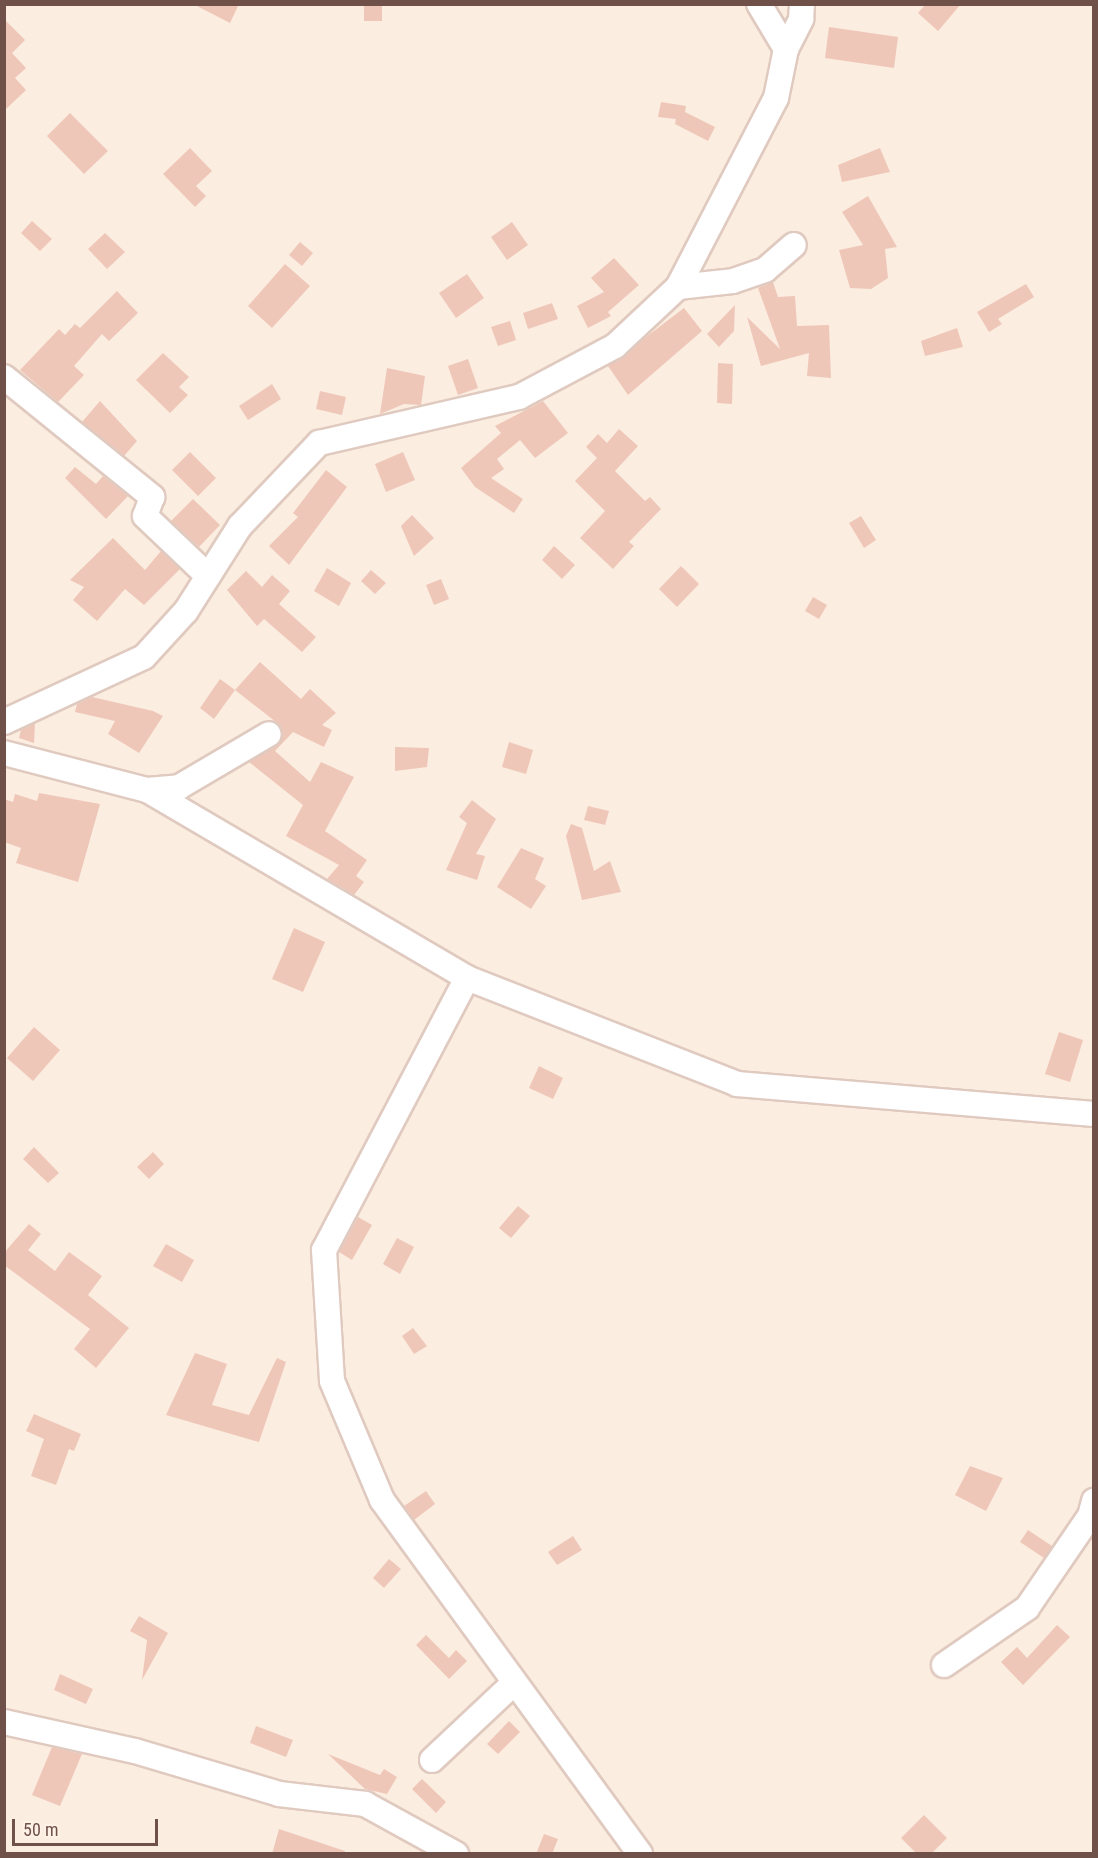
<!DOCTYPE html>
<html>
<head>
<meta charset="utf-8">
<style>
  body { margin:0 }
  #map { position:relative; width:1098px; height:1858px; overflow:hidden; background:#fbede0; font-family:"Roboto Condensed",sans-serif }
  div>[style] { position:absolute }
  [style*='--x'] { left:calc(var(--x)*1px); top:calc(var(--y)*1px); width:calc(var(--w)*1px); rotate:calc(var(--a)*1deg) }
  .building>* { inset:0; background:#efc7b9 }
  .roads { filter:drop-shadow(2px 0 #e0cac0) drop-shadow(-2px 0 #e0cac0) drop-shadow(0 2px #e0cac0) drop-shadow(0 -2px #e0cac0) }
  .minor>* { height:24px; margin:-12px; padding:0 12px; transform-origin:12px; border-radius:12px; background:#fff }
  span { translate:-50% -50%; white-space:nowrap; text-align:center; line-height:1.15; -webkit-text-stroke:5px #fef1e6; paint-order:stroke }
  .frame { position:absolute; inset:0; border:6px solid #705149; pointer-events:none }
  .scale { position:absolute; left:12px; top:1819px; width:146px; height:27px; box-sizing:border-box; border:3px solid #705149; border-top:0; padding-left:8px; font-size:18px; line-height:21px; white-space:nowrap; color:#705149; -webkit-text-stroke:4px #fef1e6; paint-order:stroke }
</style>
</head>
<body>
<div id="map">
  <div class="building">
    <i style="clip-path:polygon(193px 4px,239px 4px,230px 23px)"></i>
    <i style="clip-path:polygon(364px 4px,382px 4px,382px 21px,364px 21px)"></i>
    <i style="clip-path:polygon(926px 4px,961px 4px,938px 31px,918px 13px)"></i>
    <i style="clip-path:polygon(4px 19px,25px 40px,12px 53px,26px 68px,15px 78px,26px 90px,4px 111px)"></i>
    <i style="clip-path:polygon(829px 27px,898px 37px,894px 68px,825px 58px)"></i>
    <i style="clip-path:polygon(661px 102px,686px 106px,685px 112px,715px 127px,708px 141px,675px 124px,676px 119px,658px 117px)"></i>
    <i style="clip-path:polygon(70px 113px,108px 151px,84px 174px,47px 136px)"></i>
    <i style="clip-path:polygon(190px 148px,212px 171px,196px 186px,206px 196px,195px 207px,163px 174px)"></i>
    <i style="clip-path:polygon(880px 148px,890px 172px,842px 182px,838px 165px)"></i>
    <i style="clip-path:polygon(868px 196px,897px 247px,885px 249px,888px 278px,871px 289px,850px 288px,839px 250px,863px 245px,842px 212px)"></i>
    <i style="clip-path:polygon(32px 221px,52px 239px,40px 251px,21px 233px)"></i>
    <i style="clip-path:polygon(512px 222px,528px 245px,507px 260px,491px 237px)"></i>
    <i style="clip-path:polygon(105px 233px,125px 252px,107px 269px,88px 249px)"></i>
    <i style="clip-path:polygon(300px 242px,313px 253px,302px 266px,289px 255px)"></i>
    <i style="clip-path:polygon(614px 258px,639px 285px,608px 312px,611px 316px,588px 328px,577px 306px,604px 292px,591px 278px)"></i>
    <i style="clip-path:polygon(285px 264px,310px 286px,272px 328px,248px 306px)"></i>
    <i style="clip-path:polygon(467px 274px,484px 298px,456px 318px,439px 293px)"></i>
    <i style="clip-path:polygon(773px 282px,778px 297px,795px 296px,797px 326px,829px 325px,831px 378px,807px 376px,809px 353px,761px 366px,747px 317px,780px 349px,758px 288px)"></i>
    <i style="clip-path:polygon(1026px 284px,1034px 297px,998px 319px,1002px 324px,989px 332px,977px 312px)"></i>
    <i style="clip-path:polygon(117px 291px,138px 313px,109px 341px,102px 334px,74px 366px,84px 375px,58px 402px,20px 370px,59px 329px,65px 335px,75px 324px,80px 328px)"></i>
    <i style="clip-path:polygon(552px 303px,558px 319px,528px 329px,523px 313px)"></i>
    <i style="clip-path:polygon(735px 305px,734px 331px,719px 347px,707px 334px)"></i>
    <i style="clip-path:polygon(684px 308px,702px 331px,628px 395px,608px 366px)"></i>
    <i style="clip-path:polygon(510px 321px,516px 340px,498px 346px,491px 327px)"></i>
    <i style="clip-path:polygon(957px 328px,963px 347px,925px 356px,921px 341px)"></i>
    <i style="clip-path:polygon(163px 353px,189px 377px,179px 387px,188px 395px,170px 413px,136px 380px)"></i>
    <i style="clip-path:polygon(468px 359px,478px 388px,458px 395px,448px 366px)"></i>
    <i style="clip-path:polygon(718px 363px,733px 364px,732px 404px,717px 403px)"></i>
    <i style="clip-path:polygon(387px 368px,425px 376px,421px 405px,404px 404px,380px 414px)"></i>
    <i style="clip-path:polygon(272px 384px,281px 399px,248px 420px,239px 406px)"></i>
    <i style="clip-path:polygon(320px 391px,346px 397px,342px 415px,316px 409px)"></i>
    <i style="clip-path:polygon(100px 401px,137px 441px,124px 456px,82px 422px)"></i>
    <i style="clip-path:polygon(543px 401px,568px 433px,535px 458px,520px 440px,497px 459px,504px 469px,491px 478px,523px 499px,514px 513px,475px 487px,461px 468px,501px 433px,495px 426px)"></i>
    <i style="clip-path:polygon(619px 429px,638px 446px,615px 471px,645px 501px,650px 497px,661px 509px,629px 542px,634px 546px,613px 569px,580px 538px,605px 511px,575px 481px,597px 458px,586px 447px,598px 434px,607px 443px)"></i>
    <i style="clip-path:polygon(190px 452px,216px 478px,198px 496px,172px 470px)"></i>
    <i style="clip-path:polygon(403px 452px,415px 480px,386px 492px,375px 464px)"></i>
    <i style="clip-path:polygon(75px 467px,96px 484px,103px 476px,128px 496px,106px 519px,65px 478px)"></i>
    <i style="clip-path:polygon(326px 470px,347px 487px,289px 565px,269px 546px,298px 517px,293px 513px)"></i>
    <i style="clip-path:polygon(193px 499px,220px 525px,199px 547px,171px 521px)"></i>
    <i style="clip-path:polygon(412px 515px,434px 538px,414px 556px,401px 526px)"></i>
    <i style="clip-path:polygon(861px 516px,876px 540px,864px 548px,849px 523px)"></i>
    <i style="clip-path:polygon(113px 538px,145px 570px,161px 551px,180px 569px,144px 605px,125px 589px,97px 621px,73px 600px,84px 587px,70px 580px)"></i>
    <i style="clip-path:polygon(554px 546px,575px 565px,562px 579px,542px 560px)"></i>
    <i style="clip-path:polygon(681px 566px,699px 584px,677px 607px,659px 589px)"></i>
    <i style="clip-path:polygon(327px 568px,351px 583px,339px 606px,314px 591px)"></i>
    <i style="clip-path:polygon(371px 570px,386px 583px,375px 594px,361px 581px)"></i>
    <i style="clip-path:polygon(246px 571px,262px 587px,272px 575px,290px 591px,279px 604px,316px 637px,302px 652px,264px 619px,257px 626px,227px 590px)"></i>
    <i style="clip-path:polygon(441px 579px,449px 599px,434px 605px,426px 585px)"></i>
    <i style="clip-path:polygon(813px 597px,827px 605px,819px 619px,805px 611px)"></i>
    <i style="clip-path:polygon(260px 662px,301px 699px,310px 689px,336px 713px,322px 725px,332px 730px,324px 747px,293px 732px,275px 751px,310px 782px,321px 762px,354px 777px,325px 831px,367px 860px,356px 876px,364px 882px,354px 895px,327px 879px,339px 865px,286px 836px,303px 805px,249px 762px,281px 741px,281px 726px,235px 690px,214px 719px,200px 708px,220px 679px,235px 690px)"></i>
    <i style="clip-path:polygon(92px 697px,153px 711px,163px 716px,139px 753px,108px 734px,115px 721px,75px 712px,77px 704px)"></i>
    <i style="clip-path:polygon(35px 723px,34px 743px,19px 738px,21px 730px)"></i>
    <i style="clip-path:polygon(509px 742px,533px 750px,526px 774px,502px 767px)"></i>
    <i style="clip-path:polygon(395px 747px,429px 748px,427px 767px,395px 771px)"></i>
    <i style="clip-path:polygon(39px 793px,100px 804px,78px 882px,16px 863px,21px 848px,4px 842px,4px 799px,13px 802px,15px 794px,37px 801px)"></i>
    <i style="clip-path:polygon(472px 800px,496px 819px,476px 854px,485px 856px,477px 880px,446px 870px,467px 823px,459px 817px)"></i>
    <i style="clip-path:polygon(588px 806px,609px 811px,605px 825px,584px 820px)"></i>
    <i style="clip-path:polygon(571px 824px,582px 828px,594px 871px,610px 861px,621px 892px,582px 900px,566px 836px)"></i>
    <i style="clip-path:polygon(521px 848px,544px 858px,535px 879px,546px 886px,531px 909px,497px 887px)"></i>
    <i style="clip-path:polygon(294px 928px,325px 942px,303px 992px,272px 979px)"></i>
    <i style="clip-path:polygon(34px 1027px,60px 1050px,33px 1081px,7px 1058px)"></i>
    <i style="clip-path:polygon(1059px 1032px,1083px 1040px,1070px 1082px,1045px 1074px)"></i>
    <i style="clip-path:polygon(539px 1066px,563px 1078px,553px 1099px,529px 1088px)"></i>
    <i style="clip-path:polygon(34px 1147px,59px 1173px,48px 1183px,23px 1159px)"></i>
    <i style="clip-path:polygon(153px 1152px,164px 1164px,149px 1179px,137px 1167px)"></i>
    <i style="clip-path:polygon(518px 1206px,530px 1216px,511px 1238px,499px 1228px)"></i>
    <i style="clip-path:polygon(358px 1217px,372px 1225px,352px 1260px,339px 1252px)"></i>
    <i style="clip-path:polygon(29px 1224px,41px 1234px,28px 1250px,55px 1271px,69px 1252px,102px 1276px,88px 1295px,129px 1328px,96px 1368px,74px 1349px,90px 1329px,4px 1265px,4px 1253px)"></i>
    <i style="clip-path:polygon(397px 1238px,414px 1247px,400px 1274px,383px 1264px)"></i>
    <i style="clip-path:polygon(166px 1244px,194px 1260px,182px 1282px,153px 1266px)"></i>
    <i style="clip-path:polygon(413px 1328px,427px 1346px,414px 1354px,402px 1336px)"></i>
    <i style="clip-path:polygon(195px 1353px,227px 1364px,212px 1405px,249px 1415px,277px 1358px,286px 1362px,259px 1442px,166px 1415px)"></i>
    <i style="clip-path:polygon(34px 1414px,81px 1434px,74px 1451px,69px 1449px,56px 1485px,31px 1476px,44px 1439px,26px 1431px)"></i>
    <i style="clip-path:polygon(970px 1466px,1003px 1478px,986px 1511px,955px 1495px)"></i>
    <i style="clip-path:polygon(426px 1491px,435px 1504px,414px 1520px,404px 1506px)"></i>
    <i style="clip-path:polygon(1028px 1530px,1052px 1546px,1044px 1558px,1020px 1542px)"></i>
    <i style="clip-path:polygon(573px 1536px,582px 1550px,557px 1565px,548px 1552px)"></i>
    <i style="clip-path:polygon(389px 1559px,401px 1569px,384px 1588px,373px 1578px)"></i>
    <i style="clip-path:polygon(139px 1616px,168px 1633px,142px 1680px,147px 1640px,130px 1631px)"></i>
    <i style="clip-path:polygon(1057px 1625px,1070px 1637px,1023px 1685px,1001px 1662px,1017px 1647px,1027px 1658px)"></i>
    <i style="clip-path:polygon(426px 1635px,449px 1658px,456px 1650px,467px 1661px,449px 1679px,416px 1645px)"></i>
    <i style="clip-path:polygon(60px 1674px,93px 1689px,86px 1704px,54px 1690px)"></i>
    <i style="clip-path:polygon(509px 1721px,520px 1732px,498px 1754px,487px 1744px)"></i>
    <i style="clip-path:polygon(256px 1726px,293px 1740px,286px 1757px,250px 1743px)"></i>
    <i style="clip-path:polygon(52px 1747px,82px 1754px,60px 1806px,32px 1795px)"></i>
    <i style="clip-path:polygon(328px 1754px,380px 1775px,384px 1769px,397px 1777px,387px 1794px,365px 1789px)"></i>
    <i style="clip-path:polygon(422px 1779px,446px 1802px,436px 1813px,412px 1789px)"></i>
    <i style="clip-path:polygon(924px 1815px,947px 1838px,931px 1854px,917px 1854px,901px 1838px)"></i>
    <i style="clip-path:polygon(279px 1829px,345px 1851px,344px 1854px,272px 1854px)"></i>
    <i style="clip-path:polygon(544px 1834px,558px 1839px,552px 1854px,536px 1854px)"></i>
  </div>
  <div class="roads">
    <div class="minor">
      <i style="--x:786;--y:49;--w:34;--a:-63"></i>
      <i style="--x:801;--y:19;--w:15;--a:-86"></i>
      <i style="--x:678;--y:287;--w:213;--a:-62.6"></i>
      <i style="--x:776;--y:98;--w:50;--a:-78.5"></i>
      <i style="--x:786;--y:49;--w:52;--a:-121"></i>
      <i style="--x:4;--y:377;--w:191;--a:39"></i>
      <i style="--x:152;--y:497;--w:20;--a:110"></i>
      <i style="--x:145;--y:516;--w:87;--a:43.6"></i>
      <i style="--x:4;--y:722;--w:154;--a:-24.9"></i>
      <i style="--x:144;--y:657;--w:62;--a:-47.6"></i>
      <i style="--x:186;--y:611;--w:101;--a:-57.6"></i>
      <i style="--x:240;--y:526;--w:115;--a:-46.4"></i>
      <i style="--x:319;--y:443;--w:205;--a:-13"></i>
      <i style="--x:519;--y:397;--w:109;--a:-28"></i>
      <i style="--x:615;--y:346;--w:86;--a:-43.1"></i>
      <i style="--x:678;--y:287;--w:55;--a:-6.2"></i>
      <i style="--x:733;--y:281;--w:34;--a:-19"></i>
      <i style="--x:765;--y:270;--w:38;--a:-41"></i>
      <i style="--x:4;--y:753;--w:148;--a:14.5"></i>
      <i style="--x:147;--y:790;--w:371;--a:30.4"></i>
      <i style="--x:467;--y:978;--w:290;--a:21.4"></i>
      <i style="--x:737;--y:1084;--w:358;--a:4.8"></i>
      <i style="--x:147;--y:790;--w:32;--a:-5"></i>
      <i style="--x:179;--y:787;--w:104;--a:-30.5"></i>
      <i style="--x:467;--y:978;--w:307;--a:117.7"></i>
      <i style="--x:324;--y:1250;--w:131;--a:86.5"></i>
      <i style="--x:332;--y:1381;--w:129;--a:67.2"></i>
      <i style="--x:382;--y:1500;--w:438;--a:53.9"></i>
      <i style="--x:944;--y:1665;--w:101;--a:-34.5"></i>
      <i style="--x:1027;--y:1608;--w:112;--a:-55.6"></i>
      <i style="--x:1090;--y:1516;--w:16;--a:-75"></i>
      <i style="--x:4;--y:1722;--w:134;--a:12.5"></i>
      <i style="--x:135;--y:1751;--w:150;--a:16.6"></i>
      <i style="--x:279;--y:1794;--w:87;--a:6.6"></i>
      <i style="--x:365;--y:1804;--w:104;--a:28.8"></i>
      <i style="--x:432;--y:1760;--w:111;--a:-43.2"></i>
    </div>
  </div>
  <div class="frame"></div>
  <div class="scale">50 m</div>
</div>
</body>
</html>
